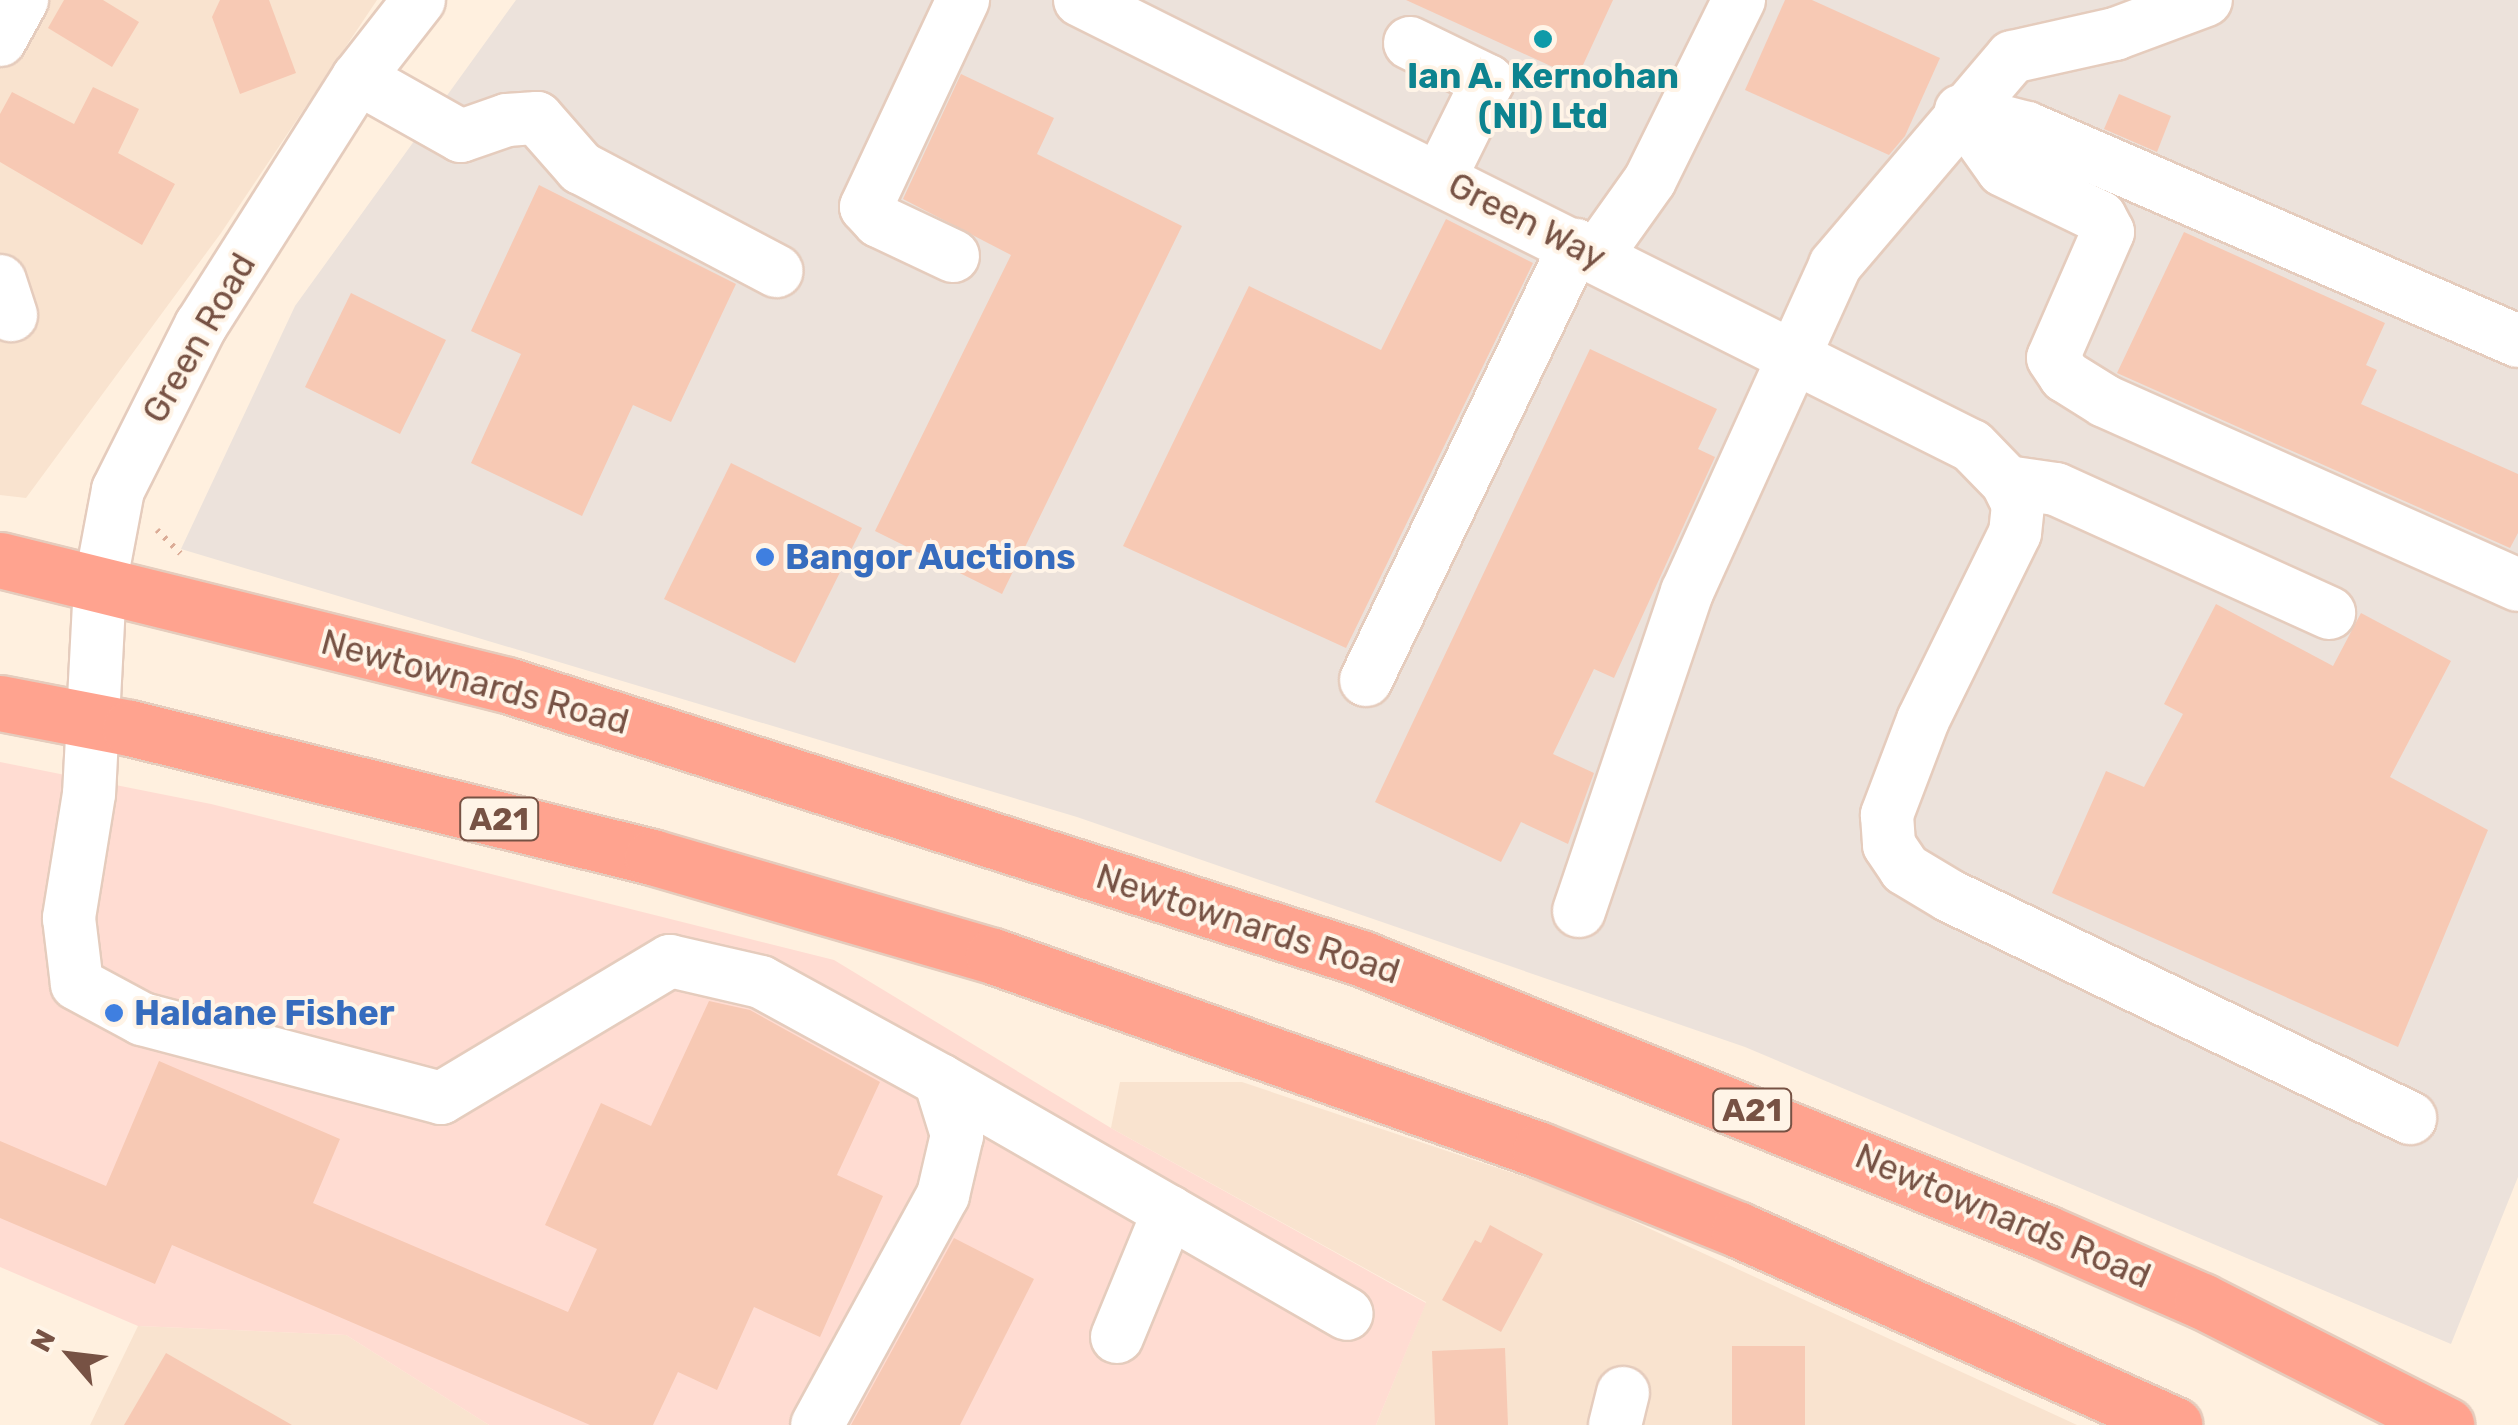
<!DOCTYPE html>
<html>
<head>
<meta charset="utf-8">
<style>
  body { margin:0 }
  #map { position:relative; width:2518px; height:1425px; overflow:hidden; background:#fff0df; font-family:Rubik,sans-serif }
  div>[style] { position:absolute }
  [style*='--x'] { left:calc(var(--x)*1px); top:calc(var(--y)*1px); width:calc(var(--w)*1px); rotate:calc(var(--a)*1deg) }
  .residential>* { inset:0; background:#f9e3cf }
  .commercial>* { inset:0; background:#ffdcd2 }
  .industrial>* { inset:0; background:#ece2db }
  .building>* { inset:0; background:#f7c9b4 }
  .path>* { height:6px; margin-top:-3px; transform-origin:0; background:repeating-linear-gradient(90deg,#dbac97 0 2.5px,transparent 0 10.5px) }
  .roads { filter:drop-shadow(2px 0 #e5ccbd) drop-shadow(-2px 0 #e5ccbd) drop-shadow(0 2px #e5ccbd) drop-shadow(0 -2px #e5ccbd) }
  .minor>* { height:52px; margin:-26px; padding:0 26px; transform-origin:26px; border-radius:26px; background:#fff }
  .highway>* { height:55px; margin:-27.5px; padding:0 27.5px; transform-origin:27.5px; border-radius:27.5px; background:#ffa38f }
  .dots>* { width:28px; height:28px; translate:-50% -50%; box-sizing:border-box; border:5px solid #fff4e7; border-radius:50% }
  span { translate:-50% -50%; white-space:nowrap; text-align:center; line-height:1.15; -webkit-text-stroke:8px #fff4e7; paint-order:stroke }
  .shield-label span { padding:2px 8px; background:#fff4e7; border:2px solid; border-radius:8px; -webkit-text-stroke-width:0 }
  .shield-label { font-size:32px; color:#775244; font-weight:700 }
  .culture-label { font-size:35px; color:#0d838f; font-weight:700 }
  .street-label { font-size:35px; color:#775244 }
  .shop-label { font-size:35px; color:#366cbe; font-weight:700 }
  .left { translate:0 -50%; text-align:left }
  .north { position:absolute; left:20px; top:1305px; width:100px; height:100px; -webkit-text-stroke:8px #fff4e7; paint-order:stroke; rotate:298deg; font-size:28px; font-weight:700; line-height:40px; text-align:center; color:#775244 }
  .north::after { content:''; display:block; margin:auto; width:35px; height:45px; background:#775244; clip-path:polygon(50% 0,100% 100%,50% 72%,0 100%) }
</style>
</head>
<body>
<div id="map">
  <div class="residential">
    <i style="clip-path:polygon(0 0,377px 0,221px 233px,26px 498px,0 495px)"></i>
    <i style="clip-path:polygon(1120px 1082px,1242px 1082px,1572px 1193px,2077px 1425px,1376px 1425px,1426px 1302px,1111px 1128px)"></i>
    <i style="clip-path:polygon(138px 1326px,346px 1335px,489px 1425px,90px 1425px)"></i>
  </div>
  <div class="commercial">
    <i style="clip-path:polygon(0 762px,211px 804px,834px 960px,1111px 1128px,1426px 1303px,1376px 1425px,489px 1425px,346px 1335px,138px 1326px,0 1267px)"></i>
  </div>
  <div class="industrial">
    <i style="clip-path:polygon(516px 0,2518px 0,2518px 1177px,2451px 1344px,1745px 1047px,1077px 817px,181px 549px,295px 306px)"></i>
  </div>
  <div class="building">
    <i style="clip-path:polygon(64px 0,103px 0,139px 22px,112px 67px,48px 28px)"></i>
    <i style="clip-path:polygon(220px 0,269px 0,296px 73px,240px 94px,212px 17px)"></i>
    <i style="clip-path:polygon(1406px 0,1613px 0,1577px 78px)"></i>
    <i style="clip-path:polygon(1785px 0,1812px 0,1940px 58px,1905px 136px,1889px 155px,1745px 90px)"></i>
    <i style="clip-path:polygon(961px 74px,1054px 118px,1037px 154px,1182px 226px,1002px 594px,875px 531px,1011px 255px,903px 199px)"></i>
    <i style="clip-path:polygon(93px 87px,139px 109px,118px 153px,175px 184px,142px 245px,0 162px,0 114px,12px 92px,74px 124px)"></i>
    <i style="clip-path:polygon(2119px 94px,2171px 116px,2157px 152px,2104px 129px)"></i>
    <i style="clip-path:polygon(539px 185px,736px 284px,671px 422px,633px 405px,582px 516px,471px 463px,521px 354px,471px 331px)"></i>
    <i style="clip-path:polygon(1446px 219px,1533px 263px,1346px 648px,1123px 546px,1249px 286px,1381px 350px)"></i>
    <i style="clip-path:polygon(2184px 232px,2385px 323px,2366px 365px,2377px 370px,2361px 404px,2518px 474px,2518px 533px,2510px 548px,2117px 373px)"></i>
    <i style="clip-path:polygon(351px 293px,446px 340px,400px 434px,305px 387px)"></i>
    <i style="clip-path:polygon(1590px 349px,1717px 409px,1698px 449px,1715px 457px,1614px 678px,1594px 669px,1553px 754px,1594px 773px,1568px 844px,1521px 822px,1501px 862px,1375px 802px)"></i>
    <i style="clip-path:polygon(731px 463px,862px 528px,795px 663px,664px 599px)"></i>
    <i style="clip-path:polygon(2216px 604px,2333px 666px,2361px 613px,2451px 661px,2390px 777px,2488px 830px,2398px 1047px,2052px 893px,2106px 771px,2144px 787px,2183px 714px,2164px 704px)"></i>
    <i style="clip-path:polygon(709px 1001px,750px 1010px,880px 1082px,837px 1175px,883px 1196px,820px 1337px,754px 1307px,717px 1390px,678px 1372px,653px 1425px,590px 1425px,172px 1245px,155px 1284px,0 1218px,0 1141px,106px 1186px,159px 1061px,340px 1139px,313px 1203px,568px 1312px,597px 1249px,545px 1225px,601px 1103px,651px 1126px)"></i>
    <i style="clip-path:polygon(1490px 1225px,1543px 1254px,1501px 1332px,1442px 1300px,1475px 1240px,1481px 1243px)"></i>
    <i style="clip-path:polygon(954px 1238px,1034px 1279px,960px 1425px,851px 1425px)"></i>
    <i style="clip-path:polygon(1732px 1346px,1805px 1346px,1805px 1425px,1732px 1425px)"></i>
    <i style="clip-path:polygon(1505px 1348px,1508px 1425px,1435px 1425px,1432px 1351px)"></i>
    <i style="clip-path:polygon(166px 1353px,292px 1425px,124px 1425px)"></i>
  </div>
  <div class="path">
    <i style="--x:157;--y:530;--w:33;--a:45"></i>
  </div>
  <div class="roads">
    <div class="minor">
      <i style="--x:419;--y:0;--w:99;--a:128"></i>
      <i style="--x:358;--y:78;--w:293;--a:122.4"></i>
      <i style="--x:201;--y:325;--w:185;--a:116.7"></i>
      <i style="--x:118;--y:490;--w:97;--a:100.7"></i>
      <i style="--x:100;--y:585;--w:209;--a:93"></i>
      <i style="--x:89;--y:794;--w:126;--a:99.2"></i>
      <i style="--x:69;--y:918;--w:66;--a:83.1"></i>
      <i style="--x:77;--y:984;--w:74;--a:28.3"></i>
      <i style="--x:142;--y:1019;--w:309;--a:14.8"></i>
      <i style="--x:441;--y:1098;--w:267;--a:-30.9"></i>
      <i style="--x:670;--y:961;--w:93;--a:13"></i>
      <i style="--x:761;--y:982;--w:204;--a:28.7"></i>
      <i style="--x:940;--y:1080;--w:58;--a:72.8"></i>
      <i style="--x:957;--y:1135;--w:62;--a:103.1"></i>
      <i style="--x:943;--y:1195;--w:262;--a:118.7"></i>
      <i style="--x:1080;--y:0;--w:997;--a:26.57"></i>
      <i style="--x:1972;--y:446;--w:50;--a:45.8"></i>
      <i style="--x:2007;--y:482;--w:25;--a:64"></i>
      <i style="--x:2018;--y:505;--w:28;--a:96"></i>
      <i style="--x:2015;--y:533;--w:208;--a:116.2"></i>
      <i style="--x:1923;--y:720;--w:102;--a:110.8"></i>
      <i style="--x:1887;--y:815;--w:30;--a:86"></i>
      <i style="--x:1889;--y:845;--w:29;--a:56"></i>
      <i style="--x:1905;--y:869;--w:52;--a:31"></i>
      <i style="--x:1950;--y:896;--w:511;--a:25.76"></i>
      <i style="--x:0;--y:40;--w:46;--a:-61.2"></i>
      <i style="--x:1410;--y:43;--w:87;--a:26"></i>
      <i style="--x:1488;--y:81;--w:108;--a:116.3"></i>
      <i style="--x:358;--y:78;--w:118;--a:29.4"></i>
      <i style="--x:461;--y:136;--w:49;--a:-19.2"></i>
      <i style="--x:507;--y:120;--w:30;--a:-4"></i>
      <i style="--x:537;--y:118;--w:67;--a:48.7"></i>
      <i style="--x:581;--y:168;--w:221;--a:27.8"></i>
      <i style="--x:1961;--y:111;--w:72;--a:54.6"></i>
      <i style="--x:2003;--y:170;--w:108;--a:25.9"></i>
      <i style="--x:2100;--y:217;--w:17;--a:62"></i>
      <i style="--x:2108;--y:232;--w:137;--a:113.6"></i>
      <i style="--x:2053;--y:358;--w:22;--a:56"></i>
      <i style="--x:2065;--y:376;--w:47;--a:32"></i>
      <i style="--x:2105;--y:401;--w:452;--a:24"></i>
      <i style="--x:1961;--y:111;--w:68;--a:14.4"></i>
      <i style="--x:2027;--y:128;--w:535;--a:23.45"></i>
      <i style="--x:953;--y:256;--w:82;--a:-154.7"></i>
      <i style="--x:879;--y:221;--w:19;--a:-133"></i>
      <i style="--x:866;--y:207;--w:229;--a:-64.9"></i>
      <i style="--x:1596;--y:256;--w:93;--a:-54.6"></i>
      <i style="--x:1650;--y:180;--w:201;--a:-63.7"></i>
      <i style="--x:0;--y:281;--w:36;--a:72"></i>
      <i style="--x:2007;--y:482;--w:49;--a:8.1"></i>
      <i style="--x:2056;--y:489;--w:300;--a:24.4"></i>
      <i style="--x:1366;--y:680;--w:483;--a:-64.3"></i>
      <i style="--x:1579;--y:911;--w:337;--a:-71.3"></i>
      <i style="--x:1687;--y:592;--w:359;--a:-65.6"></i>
      <i style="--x:1835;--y:265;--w:273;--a:-49.6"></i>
      <i style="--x:2012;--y:57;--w:106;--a:-12.6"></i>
      <i style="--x:2115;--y:34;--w:97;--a:-20.5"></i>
      <i style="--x:940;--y:1080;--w:469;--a:29.9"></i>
      <i style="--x:1117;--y:1337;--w:136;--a:-67.6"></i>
      <i style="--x:1615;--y:1425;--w:33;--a:-76"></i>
    </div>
    <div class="highway">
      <i style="--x:0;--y:560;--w:522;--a:13.85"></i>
      <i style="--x:507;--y:685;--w:897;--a:17.73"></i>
      <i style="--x:1361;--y:958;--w:738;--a:21.87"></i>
      <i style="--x:2046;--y:1233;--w:170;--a:23.6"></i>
      <i style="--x:2202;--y:1301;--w:274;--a:26.9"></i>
      <i style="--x:0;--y:703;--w:132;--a:10.9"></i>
      <i style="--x:130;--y:728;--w:538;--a:13.88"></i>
      <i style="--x:652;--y:857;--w:355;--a:16.2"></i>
      <i style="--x:993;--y:956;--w:580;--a:19.53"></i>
      <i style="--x:1540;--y:1150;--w:214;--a:21.9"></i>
      <i style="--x:1739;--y:1230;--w:477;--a:24.1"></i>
    </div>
  </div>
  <div class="dots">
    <i style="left:1543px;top:39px;background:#0f9aa8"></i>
    <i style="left:765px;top:557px;background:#3f7fe0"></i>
    <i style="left:114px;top:1013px;background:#3f7fe0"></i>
  </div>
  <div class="shield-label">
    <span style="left:499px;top:819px">A21</span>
    <span style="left:1752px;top:1110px">A21</span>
  </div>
  <div class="culture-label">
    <span style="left:1543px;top:96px">Ian A. Kernohan<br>(NI) Ltd</span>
  </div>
  <div class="street-label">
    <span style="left:1527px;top:221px;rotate:27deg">Green Way</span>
    <span style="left:199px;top:338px;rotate:-60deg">Green Road</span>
    <span style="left:475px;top:682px;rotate:15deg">Newtownards Road</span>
    <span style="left:1248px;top:924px;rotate:18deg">Newtownards Road</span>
    <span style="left:2003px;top:1216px;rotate:23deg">Newtownards Road</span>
  </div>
  <div class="shop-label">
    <span class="left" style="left:785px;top:557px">Bangor Auctions</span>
    <span class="left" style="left:134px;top:1013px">Haldane Fisher</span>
  </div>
  <div class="north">N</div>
</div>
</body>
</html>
